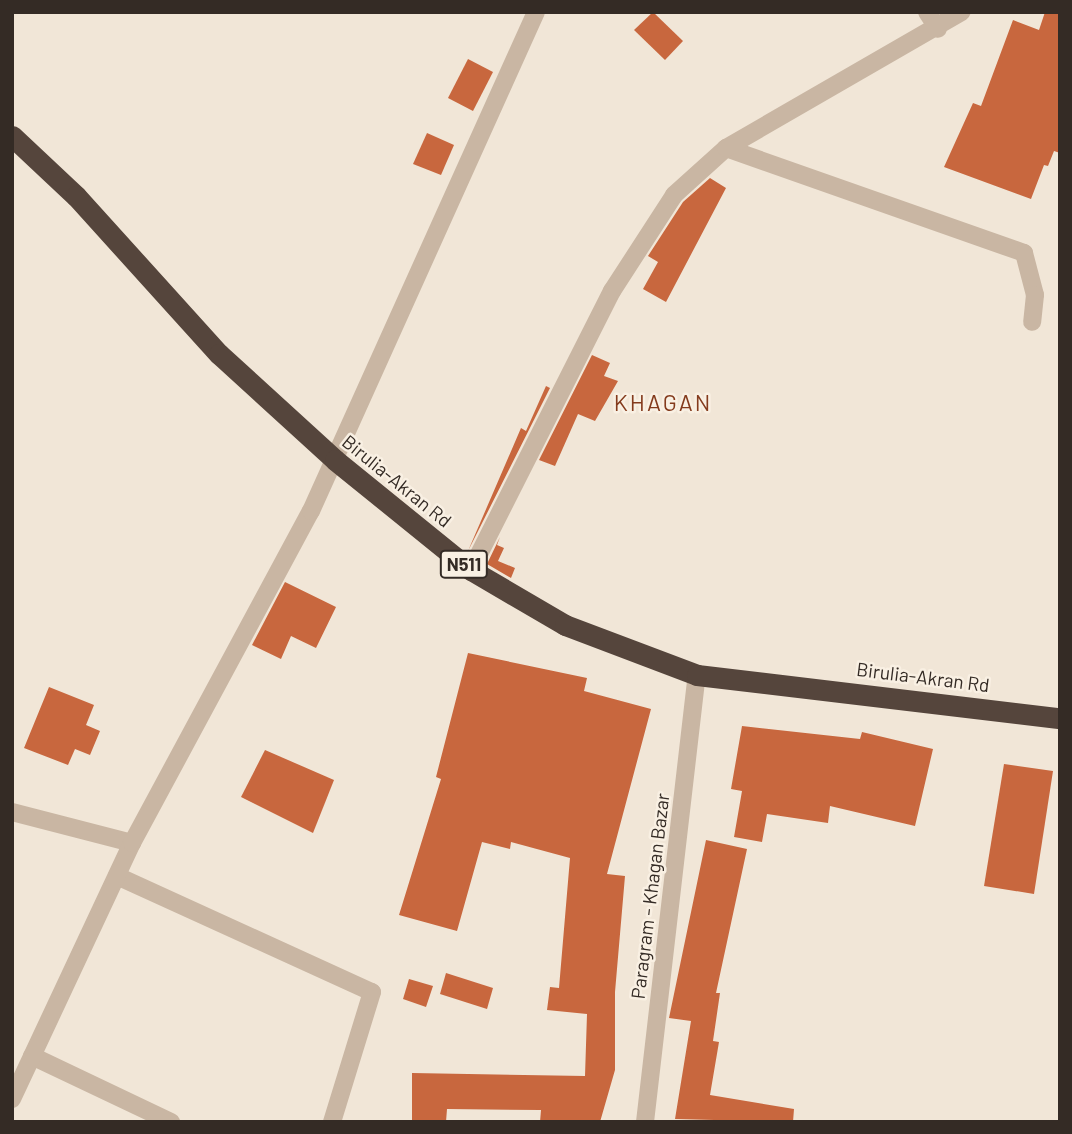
<!DOCTYPE html>
<html>
<head>
<meta charset="utf-8">
<style>
  body { margin:0 }
  #map { position:relative; width:1072px; height:1134px; overflow:hidden; background:#f1e6d7; font-family:Barlow,sans-serif }
  div>[style] { position:absolute }
  [style*='--x'] { left:calc(var(--x)*1px); top:calc(var(--y)*1px); width:calc(var(--w)*1px); rotate:calc(var(--a)*1deg) }
  .building>* { inset:0; background:#c8673e }
  .minor>* { height:18px; margin:-9px; padding:0 9px; transform-origin:9px; border-radius:9px; background:#c9b6a3 }
  .highway>* { height:21px; margin:-10.5px; padding:0 10.5px; transform-origin:10.5px; border-radius:10.5px; background:#55453c }
  span { translate:-50% -50%; white-space:nowrap; text-align:center; line-height:1.15; -webkit-text-stroke:5px #f9f0e3; paint-order:stroke }
  .shield-label span { padding:2px 5px; background:#f9f0e3; border:2px solid; border-radius:5px; -webkit-text-stroke-width:0 }
  .shield-label { font-size:18px; color:#342b25; font-weight:700 }
  .street-label { font-size:19px; color:#342b25 }
  .quarter-label { font-size:23px; color:#843b1d; letter-spacing:2px }
  .frame { position:absolute; inset:0; border:14px solid #342b25; pointer-events:none }
</style>
</head>
<body>
<div id="map">
  <div class="building">
    <i style="clip-path:polygon(653px 12px,683px 41px,665px 60px,634px 30px)"></i>
    <i style="clip-path:polygon(1045px 12px,1060px 12px,1060px 153px,1054px 151px,1048px 166px,1044px 165px,1031px 199px,944px 167px,973px 103px,981px 106px,1013px 20px,1039px 30px)"></i>
    <i style="clip-path:polygon(468px 59px,493px 72px,473px 111px,448px 98px)"></i>
    <i style="clip-path:polygon(427px 133px,454px 145px,441px 175px,413px 164px)"></i>
    <i style="clip-path:polygon(710px 178px,726px 188px,666px 302px,643px 289px,658px 262px,648px 256px,683px 202px)"></i>
    <i style="clip-path:polygon(592px 355px,610px 363px,604px 376px,618px 381px,595px 421px,578px 414px,555px 466px,539px 460px)"></i>
    <i style="clip-path:polygon(546px 386px,550px 388px,468px 551px,521px 428px,526px 431px)"></i>
    <i style="clip-path:polygon(500px 537px,497px 545px,504px 548px,498px 561px,515px 568px,511px 578px,487px 564px)"></i>
    <i style="clip-path:polygon(285px 582px,336px 607px,316px 648px,291px 636px,281px 659px,252px 645px)"></i>
    <i style="clip-path:polygon(468px 653px,587px 678px,584px 691px,651px 709px,607px 874px,625px 876px,615px 992px,615px 1070px,600px 1122px,540px 1122px,541px 1110px,447px 1109px,446px 1122px,412px 1122px,412px 1073px,585px 1076px,587px 1014px,547px 1010px,550px 987px,559px 988px,570px 858px,511px 842px,510px 849px,482px 842px,457px 931px,399px 915px,441px 779px,436px 777px)"></i>
    <i style="clip-path:polygon(49px 687px,94px 705px,86px 725px,100px 731px,90px 755px,75px 749px,68px 765px,24px 748px)"></i>
    <i style="clip-path:polygon(742px 726px,860px 739px,862px 732px,933px 749px,915px 826px,830px 806px,828px 823px,767px 814px,762px 842px,734px 837px,742px 791px,731px 789px)"></i>
    <i style="clip-path:polygon(265px 750px,334px 780px,313px 833px,241px 797px)"></i>
    <i style="clip-path:polygon(1004px 764px,1053px 771px,1034px 894px,984px 886px)"></i>
    <i style="clip-path:polygon(706px 840px,747px 849px,716px 993px,720px 993px,713px 1041px,719px 1042px,710px 1095px,794px 1109px,793px 1122px,675px 1119px,691px 1021px,669px 1018px)"></i>
    <i style="clip-path:polygon(446px 973px,493px 988px,487px 1009px,440px 994px)"></i>
    <i style="clip-path:polygon(409px 979px,433px 986px,426px 1007px,403px 999px)"></i>
  </div>
  <div class="minor">
    <i style="--x:927;--y:12;--w:20;--a:57"></i>
    <i style="--x:726;--y:148;--w:316;--a:19.4"></i>
    <i style="--x:1024;--y:253;--w:43;--a:75.3"></i>
    <i style="--x:1035;--y:295;--w:27;--a:96"></i>
    <i style="--x:471;--y:570;--w:313;--a:-63.2"></i>
    <i style="--x:612;--y:291;--w:114;--a:-57.1"></i>
    <i style="--x:674;--y:195;--w:70;--a:-42.1"></i>
    <i style="--x:726;--y:148;--w:272;--a:-30"></i>
    <i style="--x:12;--y:812;--w:124;--a:14.5"></i>
    <i style="--x:117;--y:876;--w:280;--a:24.5"></i>
    <i style="--x:372;--y:992;--w:136;--a:107.1"></i>
    <i style="--x:32;--y:1056;--w:154;--a:25.4"></i>
    <i style="--x:12;--y:1099;--w:283;--a:-64.9"></i>
    <i style="--x:132;--y:843;--w:377;--a:-61.7"></i>
    <i style="--x:311;--y:511;--w:547;--a:-65.73"></i>
    <i style="--x:645;--y:1122;--w:450;--a:-83.4"></i>
  </div>
  <div class="highway">
    <i style="--x:12;--y:136;--w:88;--a:43.2"></i>
    <i style="--x:76;--y:196;--w:213;--a:47.9"></i>
    <i style="--x:219;--y:354;--w:157;--a:42.4"></i>
    <i style="--x:335;--y:460;--w:175;--a:39"></i>
    <i style="--x:471;--y:570;--w:109;--a:30.3"></i>
    <i style="--x:565;--y:625;--w:141;--a:20.7"></i>
    <i style="--x:697;--y:675;--w:366;--a:6.8"></i>
  </div>
  <div class="shield-label">
    <span style="left:464px;top:564px">N511</span>
  </div>
  <div class="street-label">
    <span style="left:397px;top:481px;rotate:39deg">Birulia-Akran Rd</span>
    <span style="left:923px;top:677px;rotate:7deg">Birulia-Akran Rd</span>
    <span style="left:650px;top:896px;rotate:-83deg">Paragram - Khagan Bazar</span>
  </div>
  <div class="quarter-label">
    <span style="left:663px;top:402px">KHAGAN</span>
  </div>
  <div class="frame"></div>
</div>
</body>
</html>
